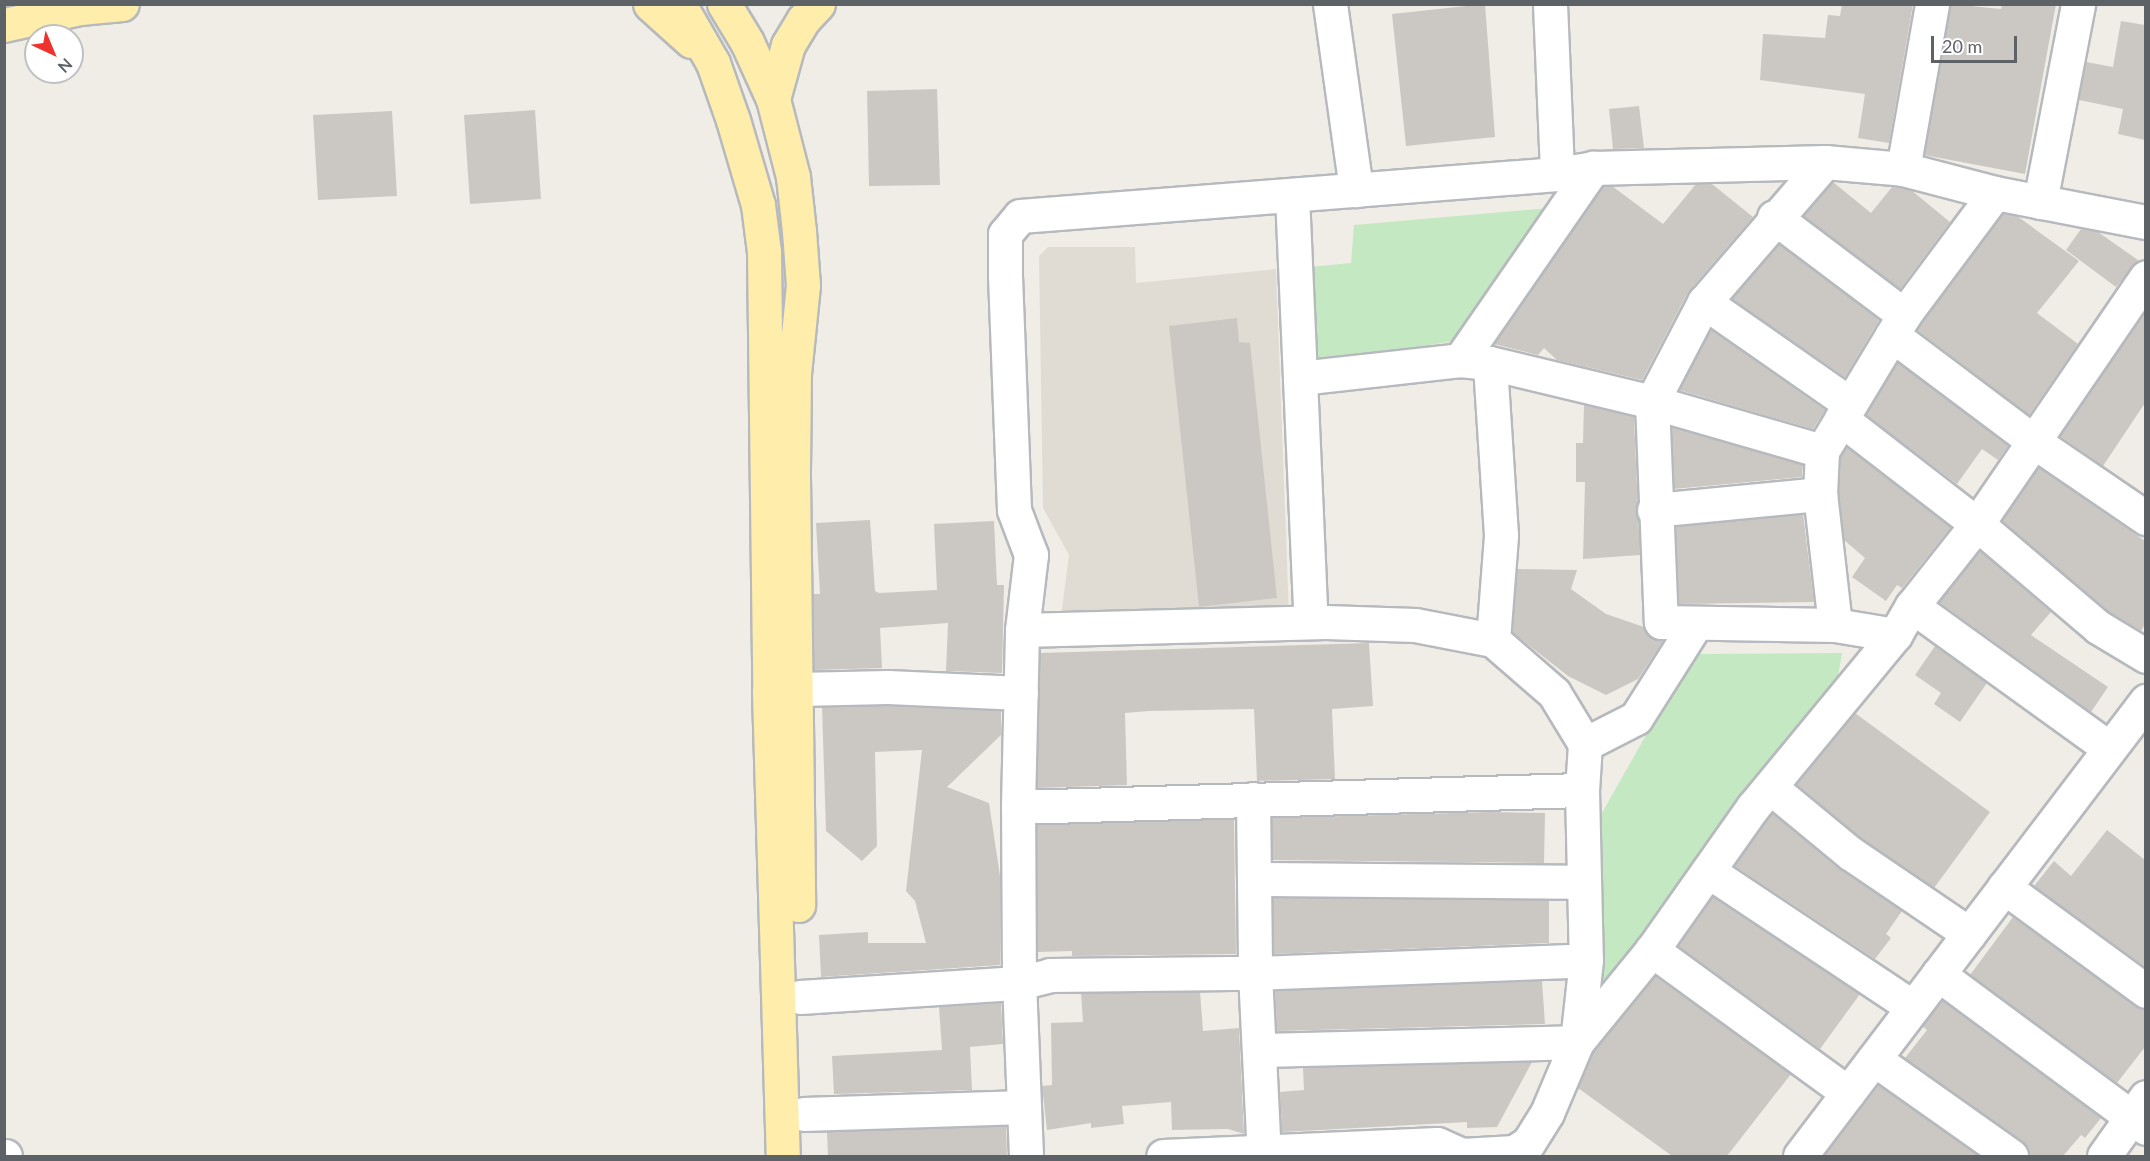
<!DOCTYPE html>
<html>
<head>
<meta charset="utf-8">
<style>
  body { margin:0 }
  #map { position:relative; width:2150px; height:1161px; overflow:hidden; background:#f0ede6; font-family:Lato,sans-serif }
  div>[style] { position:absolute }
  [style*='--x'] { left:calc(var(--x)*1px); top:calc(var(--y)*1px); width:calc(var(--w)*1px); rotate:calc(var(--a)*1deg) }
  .education>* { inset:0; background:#e0dcd4 }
  .green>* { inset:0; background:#c4e8c2 }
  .building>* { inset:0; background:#cbc8c3 }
  .roads { filter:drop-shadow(2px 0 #b6b9bd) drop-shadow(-2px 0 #b6b9bd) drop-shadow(0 2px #b6b9bd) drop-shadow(0 -2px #b6b9bd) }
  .minor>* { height:33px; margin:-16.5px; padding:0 16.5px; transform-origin:16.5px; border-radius:16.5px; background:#fff }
  .major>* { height:33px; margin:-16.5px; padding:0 16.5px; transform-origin:16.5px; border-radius:16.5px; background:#ffedac }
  span { translate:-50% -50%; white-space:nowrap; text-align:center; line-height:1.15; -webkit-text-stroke:6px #fff; paint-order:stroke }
  .frame { position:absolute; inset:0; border:6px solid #5d6266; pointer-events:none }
  .north { position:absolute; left:24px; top:24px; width:60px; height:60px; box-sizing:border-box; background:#fff; border:2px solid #bec0c2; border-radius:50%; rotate:136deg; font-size:16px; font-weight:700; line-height:24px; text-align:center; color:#5d6266 }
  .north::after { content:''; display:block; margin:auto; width:21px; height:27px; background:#ee322e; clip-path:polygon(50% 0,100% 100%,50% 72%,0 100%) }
  .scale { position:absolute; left:1931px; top:36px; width:86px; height:27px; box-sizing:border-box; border:3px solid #5d6266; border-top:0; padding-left:8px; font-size:18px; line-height:21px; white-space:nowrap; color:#5d6266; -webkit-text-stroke:4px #fff; paint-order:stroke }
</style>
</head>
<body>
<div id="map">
  <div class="education">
    <i style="clip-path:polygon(1048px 247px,1135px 247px,1136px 283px,1276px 269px,1289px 616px,1060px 624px,1069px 555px,1043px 508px,1039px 256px)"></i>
  </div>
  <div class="green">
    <i style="clip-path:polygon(1561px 207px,1460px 340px,1309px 365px,1300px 268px,1351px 263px,1354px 225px)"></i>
    <i style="clip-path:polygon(1842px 653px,1831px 718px,1613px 997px,1600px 984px,1590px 834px,1692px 654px)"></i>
  </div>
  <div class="building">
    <i style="clip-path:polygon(1485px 4px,1495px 137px,1406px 146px,1392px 14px)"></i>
    <i style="clip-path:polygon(1842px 4px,1913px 4px,1889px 143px,1858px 138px,1865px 94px,1760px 80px,1763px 34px,1825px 38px,1828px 15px,1840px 16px)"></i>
    <i style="clip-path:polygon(1950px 4px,2001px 9px,2002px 4px,2056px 4px,2025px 174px,1924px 155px)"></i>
    <i style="clip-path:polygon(2121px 21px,2145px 25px,2145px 140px,2118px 134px,2123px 109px,2079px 100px,2086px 62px,2113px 67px)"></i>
    <i style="clip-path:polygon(937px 89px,940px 185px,869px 186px,867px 91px)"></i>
    <i style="clip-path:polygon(1639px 106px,1644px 148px,1613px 149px,1609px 109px)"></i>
    <i style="clip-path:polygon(535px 110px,541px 199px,470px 204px,464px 115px)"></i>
    <i style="clip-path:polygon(392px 111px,397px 196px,318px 200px,313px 115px)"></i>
    <i style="clip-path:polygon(1833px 182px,1871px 213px,1892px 187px,1900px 188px,1911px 190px,1950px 222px,1900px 289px,1803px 216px)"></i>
    <i style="clip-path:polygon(1696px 184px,1712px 184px,1753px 217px,1688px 292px,1642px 380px,1557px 360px,1544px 348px,1538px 355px,1494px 344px,1603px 186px,1612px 186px,1663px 224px)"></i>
    <i style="clip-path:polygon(2003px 214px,2017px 216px,2079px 261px,2037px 313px,2078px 344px,2029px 415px,1917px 330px)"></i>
    <i style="clip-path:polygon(2081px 229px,2098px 232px,2138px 260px,2116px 287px,2066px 250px)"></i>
    <i style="clip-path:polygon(1779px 244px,1879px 320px,1845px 377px,1732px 299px)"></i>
    <i style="clip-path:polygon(2145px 311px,2145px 403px,2103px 466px,2060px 436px)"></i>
    <i style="clip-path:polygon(1237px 318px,1239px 342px,1250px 343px,1277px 598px,1199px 607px,1169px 326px)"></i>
    <i style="clip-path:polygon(1711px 330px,1825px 410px,1813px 429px,1679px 390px)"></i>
    <i style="clip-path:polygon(1897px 362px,2008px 446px,1998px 460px,1982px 449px,1957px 484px,1866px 415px)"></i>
    <i style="clip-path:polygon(1584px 405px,1634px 417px,1640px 555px,1583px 559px,1585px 482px,1576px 482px,1576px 443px,1583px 443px)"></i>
    <i style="clip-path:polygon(1672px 427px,1803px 465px,1802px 477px,1674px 489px)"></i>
    <i style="clip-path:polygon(1846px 447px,1951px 527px,1902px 588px,1897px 585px,1886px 601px,1852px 577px,1865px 558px,1844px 540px,1839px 493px,1841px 457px)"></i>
    <i style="clip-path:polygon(2038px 467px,2145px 541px,2145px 624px,2141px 631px,2109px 612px,2002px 521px)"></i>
    <i style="clip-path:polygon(1803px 514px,1814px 602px,1679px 604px,1676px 527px)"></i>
    <i style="clip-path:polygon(870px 520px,875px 591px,879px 593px,937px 590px,934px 524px,994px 521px,997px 585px,1004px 585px,1002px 673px,946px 671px,948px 623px,880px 628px,882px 668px,814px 670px,813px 594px,820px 594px,816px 523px)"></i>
    <i style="clip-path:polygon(1980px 551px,2051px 612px,2031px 635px,2108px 687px,2091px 712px,1939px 602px)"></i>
    <i style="clip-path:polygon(1517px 569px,1577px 570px,1571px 589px,1606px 614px,1644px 627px,1651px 638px,1663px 641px,1638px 679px,1606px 695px,1568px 676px,1512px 632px)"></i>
    <i style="clip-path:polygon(1369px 643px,1373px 706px,1332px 709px,1335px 779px,1257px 781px,1254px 709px,1149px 711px,1125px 713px,1127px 785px,1037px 788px,1040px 653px)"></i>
    <i style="clip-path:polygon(1935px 646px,1987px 683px,1960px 722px,1934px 704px,1941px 693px,1915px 675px)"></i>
    <i style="clip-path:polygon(888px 706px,1001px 711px,1001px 735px,947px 787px,989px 803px,1000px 876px,1000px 965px,821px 977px,819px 935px,868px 932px,868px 943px,926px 943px,915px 901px,906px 891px,922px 750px,875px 752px,877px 846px,862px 861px,826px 831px,822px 707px)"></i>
    <i style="clip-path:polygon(1855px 713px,1990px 812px,1934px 888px,1861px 838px,1796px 784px)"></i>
    <i style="clip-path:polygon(1489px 812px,1545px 813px,1544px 863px,1272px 860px,1272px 818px)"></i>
    <i style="clip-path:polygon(1772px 813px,1838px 868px,1902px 911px,1886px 934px,1891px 938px,1875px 959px,1735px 866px)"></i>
    <i style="clip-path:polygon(1234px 819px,1236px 954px,1072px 956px,1072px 951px,1038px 952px,1037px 825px)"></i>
    <i style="clip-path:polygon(2107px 830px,2145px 860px,2145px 967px,2034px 886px,2054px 861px,2071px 876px)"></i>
    <i style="clip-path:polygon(1713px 897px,1860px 994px,1820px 1049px,1678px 946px)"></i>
    <i style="clip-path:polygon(1273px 898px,1549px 900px,1549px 943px,1274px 954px)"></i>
    <i style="clip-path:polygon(2013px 917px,2135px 1006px,2145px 1009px,2145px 1047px,2117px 1083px,1970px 975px)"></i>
    <i style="clip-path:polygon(1655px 976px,1791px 1074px,1727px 1156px,1672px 1156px,1578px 1088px,1593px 1052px)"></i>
    <i style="clip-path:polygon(1542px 981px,1545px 1024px,1277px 1031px,1275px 991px)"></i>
    <i style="clip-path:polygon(1200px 992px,1203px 1031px,1239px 1028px,1244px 1134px,1228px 1129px,1172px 1130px,1171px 1102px,1122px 1106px,1124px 1124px,1091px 1128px,1091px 1123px,1047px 1130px,1042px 1086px,1052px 1085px,1051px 1023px,1083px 1022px,1081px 993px)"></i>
    <i style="clip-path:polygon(1942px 1000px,2101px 1118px,2085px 1138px,2081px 1135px,2063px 1156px,2030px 1156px,2022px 1141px,1905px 1058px,1927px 1030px,1922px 1026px)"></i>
    <i style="clip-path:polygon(1001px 1003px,1003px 1044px,970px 1047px,972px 1090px,834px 1094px,832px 1056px,942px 1050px,939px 1007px)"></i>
    <i style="clip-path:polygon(1532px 1062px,1497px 1127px,1467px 1128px,1467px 1122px,1282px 1132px,1280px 1092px,1304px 1090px,1303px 1068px)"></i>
    <i style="clip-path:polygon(1879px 1085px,1979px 1156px,1824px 1156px)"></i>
    <i style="clip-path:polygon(1006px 1126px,1007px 1156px,828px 1156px,827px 1132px)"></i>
  </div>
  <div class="roads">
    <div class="minor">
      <i style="--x:1330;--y:4;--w:188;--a:82"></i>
      <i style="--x:1550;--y:4;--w:170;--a:87.6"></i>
      <i style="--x:1825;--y:162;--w:185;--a:130.8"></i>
      <i style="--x:1704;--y:302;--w:113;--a:117.5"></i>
      <i style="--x:1652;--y:402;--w:220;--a:87.7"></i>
      <i style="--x:1661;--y:622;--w:174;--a:1"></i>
      <i style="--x:1835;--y:625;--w:61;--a:9.5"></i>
      <i style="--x:1895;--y:635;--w:34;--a:-60"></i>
      <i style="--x:1912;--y:606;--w:243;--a:35.8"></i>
      <i style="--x:1903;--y:169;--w:168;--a:-80"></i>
      <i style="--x:1292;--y:195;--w:427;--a:87.5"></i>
      <i style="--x:2040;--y:202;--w:202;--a:-79.1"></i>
      <i style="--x:1774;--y:217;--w:163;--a:37"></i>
      <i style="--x:1704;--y:302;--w:178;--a:34.9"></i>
      <i style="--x:1892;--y:335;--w:176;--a:36.9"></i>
      <i style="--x:2033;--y:441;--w:137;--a:34.3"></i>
      <i style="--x:1460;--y:360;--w:234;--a:-55.3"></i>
      <i style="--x:1300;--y:378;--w:161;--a:-6.4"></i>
      <i style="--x:1460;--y:360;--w:30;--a:6"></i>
      <i style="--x:1490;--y:363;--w:167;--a:13.5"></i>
      <i style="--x:1652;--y:402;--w:177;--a:16.1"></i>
      <i style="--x:1841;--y:419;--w:172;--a:37.7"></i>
      <i style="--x:1977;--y:524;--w:159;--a:40.4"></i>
      <i style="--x:2098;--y:627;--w:56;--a:31.1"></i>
      <i style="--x:1654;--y:510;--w:167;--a:-5.5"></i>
      <i style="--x:1912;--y:606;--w:105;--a:-51.6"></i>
      <i style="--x:1977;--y:524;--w:299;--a:-55.6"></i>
      <i style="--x:1835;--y:625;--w:132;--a:-96.5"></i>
      <i style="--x:1820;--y:494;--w:43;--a:-87.3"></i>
      <i style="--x:1822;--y:451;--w:159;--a:-58.9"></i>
      <i style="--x:1904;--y:315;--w:152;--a:-53.3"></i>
      <i style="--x:1022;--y:630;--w:304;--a:-1.5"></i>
      <i style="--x:1326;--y:622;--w:89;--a:1.9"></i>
      <i style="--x:1415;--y:625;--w:79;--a:10.9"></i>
      <i style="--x:1493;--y:640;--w:105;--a:-85.6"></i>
      <i style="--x:1501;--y:535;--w:172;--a:-93.7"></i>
      <i style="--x:1493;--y:640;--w:81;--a:41"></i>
      <i style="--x:1554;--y:693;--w:60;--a:58.7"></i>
      <i style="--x:1585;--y:744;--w:46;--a:93.7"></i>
      <i style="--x:797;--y:689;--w:91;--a:-1.3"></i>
      <i style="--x:888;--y:687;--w:133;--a:2.6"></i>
      <i style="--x:1585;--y:744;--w:57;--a:-27"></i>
      <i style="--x:1636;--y:718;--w:112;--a:-57.7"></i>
      <i style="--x:1770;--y:787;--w:104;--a:39.5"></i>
      <i style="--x:1850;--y:853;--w:144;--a:34.2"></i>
      <i style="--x:1253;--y:799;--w:174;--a:89.3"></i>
      <i style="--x:1255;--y:973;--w:183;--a:87.2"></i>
      <i style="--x:1018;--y:807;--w:564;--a:-1.73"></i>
      <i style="--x:1582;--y:790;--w:170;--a:88.7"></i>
      <i style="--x:1586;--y:960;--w:82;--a:96.3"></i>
      <i style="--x:1577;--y:1042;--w:77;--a:112.9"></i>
      <i style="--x:1547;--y:1113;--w:36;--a:122"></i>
      <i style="--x:1528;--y:1143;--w:17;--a:147"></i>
      <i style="--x:1514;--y:1152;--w:52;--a:176.7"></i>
      <i style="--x:1462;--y:1155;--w:27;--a:-156"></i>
      <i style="--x:1437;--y:1144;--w:274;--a:177.5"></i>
      <i style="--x:1708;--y:871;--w:246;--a:33.6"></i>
      <i style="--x:1254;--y:879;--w:330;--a:0.5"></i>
      <i style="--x:2004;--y:887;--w:176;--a:36.2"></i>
      <i style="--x:1938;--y:974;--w:259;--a:36.5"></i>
      <i style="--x:800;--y:997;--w:219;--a:-3.7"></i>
      <i style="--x:1019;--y:983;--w:32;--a:-14"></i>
      <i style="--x:1050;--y:975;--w:205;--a:-0.6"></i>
      <i style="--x:1255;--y:973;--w:331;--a:-2.2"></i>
      <i style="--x:1259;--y:1050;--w:318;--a:-1.4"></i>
      <i style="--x:1577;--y:1042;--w:119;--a:-50.8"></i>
      <i style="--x:1874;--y:1059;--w:168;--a:35.3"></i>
      <i style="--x:1848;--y:1093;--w:243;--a:-143.9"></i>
      <i style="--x:1652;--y:950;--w:175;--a:-54.8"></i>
      <i style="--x:1753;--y:807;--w:223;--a:-50.5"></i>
      <i style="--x:804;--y:1114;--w:220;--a:-1.8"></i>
      <i style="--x:4;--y:1156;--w:1;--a:0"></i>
      <i style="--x:1026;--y:1156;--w:173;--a:-92.3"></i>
      <i style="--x:1019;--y:983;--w:176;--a:-90.3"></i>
      <i style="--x:1018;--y:807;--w:177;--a:-88.7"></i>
      <i style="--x:1022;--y:630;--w:76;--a:-83.2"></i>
      <i style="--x:1031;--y:555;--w:48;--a:-110.7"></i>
      <i style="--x:1014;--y:510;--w:235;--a:-92.2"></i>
      <i style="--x:1005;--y:275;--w:41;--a:-90"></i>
      <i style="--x:1005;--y:234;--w:23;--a:-50"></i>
      <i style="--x:1020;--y:216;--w:539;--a:-4.47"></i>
      <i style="--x:1557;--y:174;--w:36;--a:-9"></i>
      <i style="--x:1593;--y:168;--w:232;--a:-1.5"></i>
      <i style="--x:1825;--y:162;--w:78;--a:5.1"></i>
      <i style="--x:1903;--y:169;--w:95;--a:14.6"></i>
      <i style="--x:1995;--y:193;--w:154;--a:10.9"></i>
      <i style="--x:1800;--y:1156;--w:572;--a:-52.75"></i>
      <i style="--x:2104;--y:1156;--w:72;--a:-54.6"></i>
    </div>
    <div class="major">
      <i style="--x:650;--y:4;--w:55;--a:42.1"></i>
      <i style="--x:679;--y:4;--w:68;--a:60"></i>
      <i style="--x:713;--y:63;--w:60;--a:70.7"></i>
      <i style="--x:733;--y:120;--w:89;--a:73.6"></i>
      <i style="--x:758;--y:205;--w:47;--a:82.7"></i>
      <i style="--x:764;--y:252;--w:440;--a:89.3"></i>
      <i style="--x:769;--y:692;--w:464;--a:88.3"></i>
      <i style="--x:724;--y:4;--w:44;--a:58.8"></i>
      <i style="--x:747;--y:42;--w:63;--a:65.5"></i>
      <i style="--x:773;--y:99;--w:81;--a:75.6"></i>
      <i style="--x:793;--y:177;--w:54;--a:83.7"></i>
      <i style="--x:799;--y:231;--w:54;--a:85.8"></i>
      <i style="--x:803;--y:285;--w:89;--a:95.8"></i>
      <i style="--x:794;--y:374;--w:103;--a:90.6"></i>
      <i style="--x:793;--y:477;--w:428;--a:89.3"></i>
      <i style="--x:4;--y:25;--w:78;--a:-12.6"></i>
      <i style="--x:80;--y:8;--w:42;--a:-5.4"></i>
      <i style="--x:773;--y:99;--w:56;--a:-74.5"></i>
      <i style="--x:788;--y:45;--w:29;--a:-59"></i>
      <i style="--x:803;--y:20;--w:22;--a:-47"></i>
    </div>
  </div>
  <div class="frame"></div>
  <div class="north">N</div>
  <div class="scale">20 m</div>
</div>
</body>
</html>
